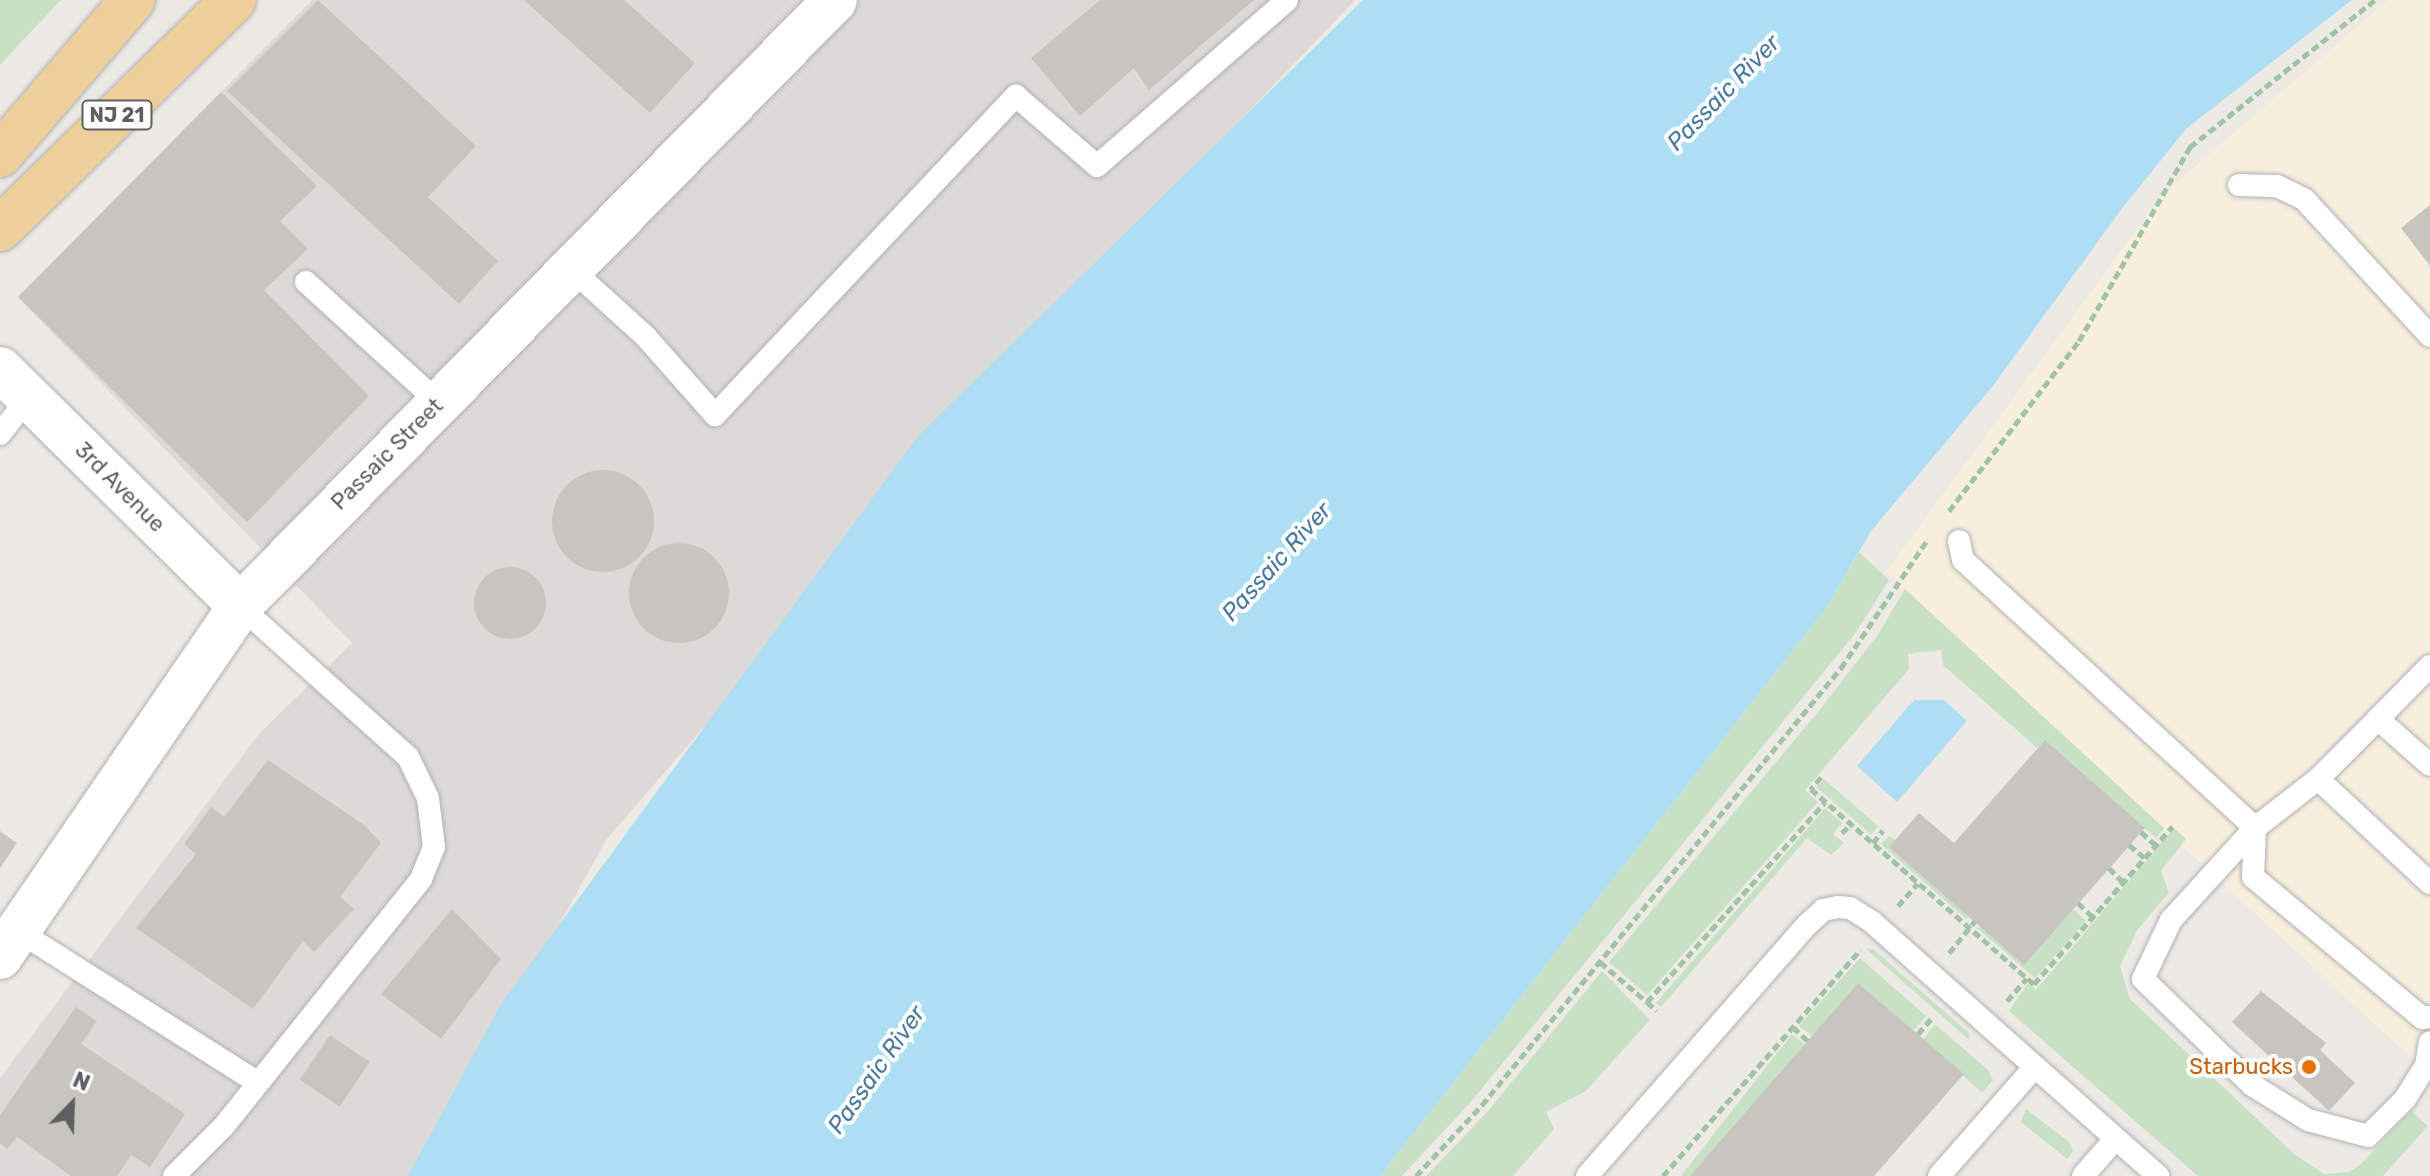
<!DOCTYPE html>
<style>
body{margin:0}
#map{position:relative;width:2430px;height:1176px;overflow:hidden;background:#edeae5;font-family:Rubik,sans-serif}
div>[style]{position:absolute}
[style*='--x']{left:calc(var(--x)*1px);top:calc(var(--y)*1px);width:calc(var(--w)*1px);rotate:calc(var(--a)*1deg)}
.commercial>*{inset:0;background:#f9efdd}
.industrial>*{inset:0;background:#dcd9d7}
.green>*{inset:0;background:#c8e1c4;transform-origin:0 0}
.water>*{inset:0;background:#aedef4}
.building>*{inset:0;background:#c8c5c1;transform-origin:0 0}
.round{border-radius:50%}
.path>*{height:5px;margin-top:-2.5px;transform-origin:0;background:repeating-linear-gradient(90deg,#a0c3a6 0 8px,transparent 0 12px)}
.roads{filter:drop-shadow(0 0 2px #b0b2b5) drop-shadow(0 0 2px #b0b2b5)}
.lane>*{height:22px;margin:-11px;padding:0 11px;transform-origin:11px;border-radius:11px;background:#fff}
.street>*{height:44px;margin:-22px;padding:0 22px;transform-origin:22px;border-radius:22px;background:#fff}
.highway>*{height:44px;margin:-22px;padding:0 22px;transform-origin:22px;border-radius:22px;background:#efcf99}
.dots>*{width:22px;height:22px;translate:-50% -50%;box-sizing:border-box;border:4px solid #fff;border-radius:50%}
span{translate:-50% -50%;white-space:nowrap;text-align:center;line-height:1.15;-webkit-text-stroke:8px #fff;paint-order:stroke}
.shield-label span{padding:2px 6px;background:#fff;border:2px solid;border-radius:6px;-webkit-text-stroke-width:0}
.shield-label{font-size:20px;color:#5c6063;font-weight:700}
.street-label{font-size:22px;color:#5c6063}
.food-label{font-size:22px;color:#c56008}
.right{translate:-100% -50%;text-align:right}
.water-label{font-size:24px;color:#4a7b9c;font-style:italic}
.north{position:absolute;left:32px;top:1064px;width:80px;height:80px;-webkit-text-stroke:6px #fff;paint-order:stroke;rotate:23deg;font-size:22px;font-weight:700;line-height:32px;text-align:center;color:#5c6063}
.north::after{content:'';display:block;margin:auto;width:28px;height:36px;background:#5c6063;clip-path:polygon(50% 0,100% 100%,50% 72%,0 100%)}
</style>
<div id="map">
<div class="commercial">
<div style="clip-path:polygon(2388px 0,2430px 0,2430px 1075px,1886px 572px,2162px 195px)"></div>
</div>
<div class="industrial">
<div style="clip-path:polygon(312px 0,1355px 0,1121px 245px,606px 840px,420px 1176px,0 1176px,0 1078px,259px 734px,352px 643px,18px 297px)"></div>
</div>
<div class="green">
<div style="clip-path:polygon(0 0,61px 0,0 65px)"></div>
<div style="clip-path:polygon(1859px 552px,1889px 580px,1854px 635px,1469px 1104px,1402px 1176px,1380px 1176px,1826px 608px)"></div>
<div style="clip-path:polygon(1905px 589px,2164px 828px,2156px 838px,2045px 741px,2037px 748px,1943px 665px,1941px 650px,1908px 654px,1909px 669px,1805px 790px,1818px 802px,1647px 995px,1609px 962px,1822px 707px,1879px 633px)"></div>
<div style="left:1824px;top:779px;width:72px;height:11px;rotate:41deg"></div>
<div style="clip-path:polygon(1825px 808px,1842px 823px,1833px 834px,1844px 843px,1831px 855px,1807px 838px,1661px 1007px,1656px 1003px)"></div>
<div style="clip-path:polygon(2174px 828px,2186px 839px,2161px 871px,2169px 893px,2138px 929px,2120px 966px,2130px 999px,2294px 1154px,2324px 1174px,2349px 1172px,2360px 1165px,2411px 1111px,2428px 1126px,2383px 1176px,2198px 1176px,2009px 1011px,2028px 983px,2036px 990px)"></div>
<div style="clip-path:polygon(1889px 836px,1895px 840px,1890px 846px,1969px 916px,1966px 919px,1881px 844px)"></div>
<div style="clip-path:polygon(2073px 909px,2086px 921px,2035px 978px,1977px 928px)"></div>
<div style="clip-path:polygon(1873px 949px,1969px 1033px,1969px 1040px,1866px 949px)"></div>
<div style="clip-path:polygon(1860px 958px,1926px 1016px,1913px 1031px,1858px 983px,1812px 1036px,1799px 1026px)"></div>
<div style="clip-path:polygon(1602px 971px,1650px 1020px,1586px 1091px,1546px 1112px,1554px 1129px,1513px 1176px,1426px 1176px,1489px 1110px)"></div>
<div style="clip-path:polygon(1935px 1024px,1988px 1070px,1993px 1080px,1982px 1093px,1923px 1039px)"></div>
<div style="left:1792px;top:1034px;width:16px;height:189px;rotate:38deg"></div>
<div style="clip-path:polygon(2026px 1109px,2069px 1142px,2073px 1151px,2067px 1159px,2021px 1122px)"></div>
</div>
<div class="water">
<div style="clip-path:polygon(1363px 0,2352px 0,2187px 128px,2123px 207px,1992px 387px,1871px 531px,1826px 608px,1380px 1176px,408px 1176px,501px 1004px,918px 436px)"></div>
<div style="clip-path:polygon(1914px 700px,1944px 700px,1967px 721px,1897px 802px,1857px 766px)"></div>
</div>
<div class="building">
<div style="clip-path:polygon(318px 0,476px 146px,428px 197px,498px 261px,459px 304px,227px 91px)"></div>
<div style="clip-path:polygon(524px 0,624px 0,695px 63px,650px 113px)"></div>
<div style="clip-path:polygon(1100px 0,1254px 0,1149px 90px,1134px 68px,1080px 116px,1031px 58px)"></div>
<div style="clip-path:polygon(221px 92px,317px 186px,280px 221px,308px 249px,264px 290px,369px 396px,247px 522px,18px 297px)"></div>
<div style="clip-path:polygon(2430px 205px,2430px 266px,2401px 228px)"></div>
<div class="round" style="left:552px;top:470px;width:102px;height:102px"></div>
<div class="round" style="left:629px;top:543px;width:100px;height:100px"></div>
<div class="round" style="left:474px;top:567px;width:72px;height:72px"></div>
<div style="clip-path:polygon(2045px 740px,2145px 828px,2024px 965px,1889px 847px,1919px 813px,1954px 843px)"></div>
<div style="clip-path:polygon(268px 760px,364px 825px,381px 843px,340px 897px,354px 909px,314px 952px,303px 941px,253px 1009px,136px 928px,196px 854px,184px 844px,211px 807px,224px 817px)"></div>
<div style="clip-path:polygon(0 831px,17px 843px,0 868px)"></div>
<div style="clip-path:polygon(452px 909px,501px 959px,441px 1039px,381px 994px)"></div>
<div style="clip-path:polygon(1858px 983px,1964px 1074px,1874px 1176px,1690px 1176px)"></div>
<div style="clip-path:polygon(2261px 991px,2326px 1043px,2320px 1050px,2355px 1083px,2329px 1111px,2232px 1022px)"></div>
<div style="clip-path:polygon(76px 1007px,97px 1021px,81px 1044px,185px 1114px,150px 1167px,131px 1155px,117px 1176px,71px 1176px,17px 1137px,7px 1149px,0 1143px,0 1115px)"></div>
<div style="left:330px;top:1035px;width:48px;height:54px;rotate:34deg"></div>
</div>
<div class="path">
<div style="--x:1949;--y:511;--w:214;--a:-52.6"></div>
<div style="--x:2079;--y:341;--w:224;--a:-60.2"></div>
<div style="--x:2190;--y:147;--w:236;--a:-38.5"></div>
<div style="--x:1821;--y:777;--w:16;--a:130"></div>
<div style="--x:1811;--y:789;--w:296;--a:41.2"></div>
<div style="--x:2034;--y:984;--w:210;--a:-48.7"></div>
<div style="--x:2141;--y:832;--w:21;--a:41"></div>
<div style="--x:1842;--y:833;--w:13;--a:-45"></div>
<div style="--x:1873;--y:843;--w:16;--a:-52"></div>
<div style="--x:2129;--y:845;--w:21;--a:39"></div>
<div style="--x:2109;--y:868;--w:20;--a:45"></div>
<div style="--x:2078;--y:903;--w:21;--a:43"></div>
<div style="--x:1898;--y:906;--w:30;--a:-49"></div>
<div style="--x:1949;--y:953;--w:41;--a:-50.9"></div>
<div style="--x:1600;--y:962;--w:62;--a:40.4"></div>
<div style="--x:1647;--y:1002;--w:268;--a:-48.3"></div>
<div style="--x:2007;--y:1001;--w:30;--a:-49"></div>
<div style="--x:1647;--y:1002;--w:13;--a:42"></div>
<div style="--x:1793;--y:1027;--w:21;--a:43"></div>
<div style="--x:1918;--y:1034;--w:23;--a:-49"></div>
<div style="--x:1416;--y:1176;--w:97;--a:-47.1"></div>
<div style="--x:1482;--y:1105;--w:566;--a:-50.6"></div>
<div style="--x:1841;--y:668;--w:156;--a:-56"></div>
<div style="--x:1663;--y:1176;--w:300;--a:-48.9"></div>
</div>
<div class="roads">
<div class="lane">
<div style="--x:2239;--y:185;--w:38;--a:2"></div>
<div style="--x:2277;--y:186;--w:30;--a:26"></div>
<div style="--x:2304;--y:199;--w:186;--a:47.4"></div>
<div style="--x:570;--y:268;--w:103;--a:42.2"></div>
<div style="--x:646;--y:337;--w:104;--a:48.5"></div>
<div style="--x:715;--y:415;--w:439;--a:-46.7"></div>
<div style="--x:1016;--y:96;--w:107;--a:40.8"></div>
<div style="--x:1097;--y:166;--w:252;--a:-41.1"></div>
<div style="--x:306;--y:282;--w:178;--a:42.3"></div>
<div style="--x:0;--y:434;--w:47;--a:-51.9"></div>
<div style="--x:1959;--y:541;--w:19;--a:78"></div>
<div style="--x:1963;--y:560;--w:396;--a:42.5"></div>
<div style="--x:2255;--y:828;--w:80;--a:-37.9"></div>
<div style="--x:2318;--y:779;--w:85;--a:-45"></div>
<div style="--x:2430;--y:666;--w:74;--a:134.5"></div>
<div style="--x:2378;--y:719;--w:69;--a:41.5"></div>
<div style="--x:2318;--y:779;--w:153;--a:42.9"></div>
<div style="--x:2255;--y:828;--w:125;--a:132.4"></div>
<div style="--x:2171;--y:920;--w:65;--a:115.4"></div>
<div style="--x:2143;--y:979;--w:152;--a:44.2"></div>
<div style="--x:2252;--y:1085;--w:66;--a:32"></div>
<div style="--x:2308;--y:1120;--w:62;--a:14.9"></div>
<div style="--x:2368;--y:1136;--w:52;--a:-45"></div>
<div style="--x:2405;--y:1099;--w:39;--a:-58"></div>
<div style="--x:2426;--y:1066;--w:24;--a:-81"></div>
<div style="--x:2255;--y:828;--w:49;--a:92.3"></div>
<div style="--x:2253;--y:877;--w:220;--a:39.8"></div>
<div style="--x:2422;--y:1018;--w:8;--a:-7"></div>
<div style="--x:18;--y:931;--w:284;--a:32.3"></div>
<div style="--x:174;--y:1176;--w:71;--a:-45"></div>
<div style="--x:224;--y:1126;--w:316;--a:-51.4"></div>
<div style="--x:421;--y:879;--w:35;--a:-68"></div>
<div style="--x:434;--y:847;--w:49;--a:-97"></div>
<div style="--x:428;--y:798;--w:46;--a:-116"></div>
<div style="--x:408;--y:757;--w:226;--a:-138.1"></div>
<div style="--x:1587;--y:1176;--w:334;--a:-48.8"></div>
<div style="--x:1807;--y:925;--w:22;--a:-43"></div>
<div style="--x:1823;--y:910;--w:15;--a:-11"></div>
<div style="--x:1838;--y:907;--w:12;--a:5"></div>
<div style="--x:1850;--y:908;--w:26;--a:32"></div>
<div style="--x:1872;--y:922;--w:383;--a:41.6"></div>
<div style="--x:1939;--y:1176;--w:144;--a:-48.7"></div>
<div style="--x:2083;--y:1176;--w:49;--a:-49.1"></div>
</div>
<div class="street">
<div style="--x:0;--y:369;--w:337;--a:44.6"></div>
<div style="--x:0;--y:957;--w:425;--a:-55.6"></div>
<div style="--x:240;--y:606;--w:849;--a:-45.52"></div>
</div>
<div class="highway">
<div style="--x:0;--y:155;--w:204;--a:-49.4"></div>
<div style="--x:0;--y:229;--w:327;--a:-44.4"></div>
</div>
</div>
<div class="dots">
<div style="left:2309px;top:1067px;background:#e8710a"></div>
</div>
<div class="shield-label">
<span style="left:117px;top:115px">NJ 21</span>
</div>
<div class="street-label">
<span style="left:387px;top:454px;rotate:-45deg">Passaic Street</span>
<span style="left:120px;top:487px;rotate:45deg">3rd Avenue</span>
</div>
<div class="food-label">
<span class="right" style="left:2293px;top:1067px">Starbucks</span>
</div>
<div class="water-label">
<span style="left:1724px;top:93px;rotate:-46deg">Passaic River</span>
<span style="left:1277px;top:562px;rotate:-48deg">Passaic River</span>
<span style="left:877px;top:1070px;rotate:-55deg">Passaic River</span>
</div>
<div class="north">N</div>
</div>
